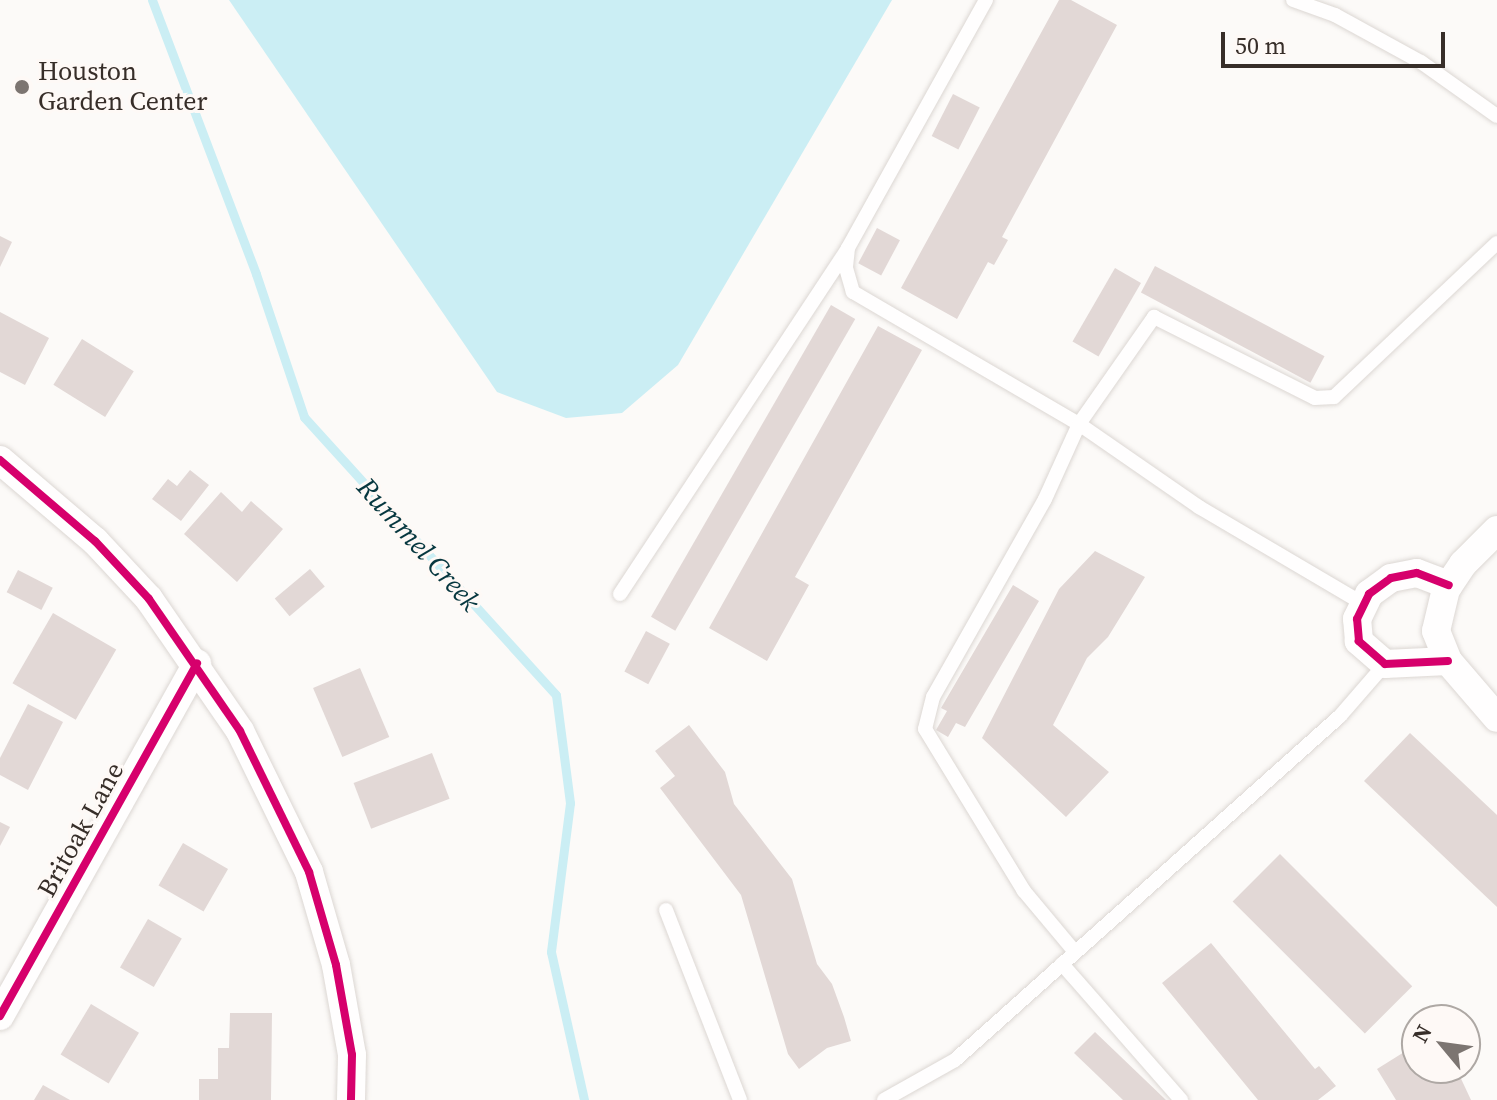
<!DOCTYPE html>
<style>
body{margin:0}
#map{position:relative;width:1497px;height:1100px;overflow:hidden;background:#fcfaf8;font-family:"Source Serif 4",serif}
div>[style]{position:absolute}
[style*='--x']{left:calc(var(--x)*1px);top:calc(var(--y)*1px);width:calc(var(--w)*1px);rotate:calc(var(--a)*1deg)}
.water>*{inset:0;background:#cbeef4}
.stream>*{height:9px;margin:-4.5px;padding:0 4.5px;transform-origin:4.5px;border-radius:4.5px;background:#cbeef4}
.building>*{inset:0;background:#e2d8d6;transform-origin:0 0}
.roads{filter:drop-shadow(0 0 2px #dcd7d3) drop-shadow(0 0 2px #dcd7d3)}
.lane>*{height:14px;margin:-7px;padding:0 7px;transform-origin:7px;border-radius:7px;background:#fffefe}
.street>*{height:28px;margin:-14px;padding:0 14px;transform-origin:14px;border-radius:14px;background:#fffefe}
.cycleway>*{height:8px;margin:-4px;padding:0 4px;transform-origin:4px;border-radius:4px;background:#d6006c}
.dots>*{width:22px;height:22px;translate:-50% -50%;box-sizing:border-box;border:4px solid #fef9f6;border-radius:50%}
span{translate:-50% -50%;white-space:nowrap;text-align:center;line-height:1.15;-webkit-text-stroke:6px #fef9f6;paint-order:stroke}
.poi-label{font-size:26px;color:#372e29}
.left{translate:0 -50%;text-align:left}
.street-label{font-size:26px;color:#372e29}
.water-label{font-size:28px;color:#06373f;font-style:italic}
.north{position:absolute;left:1401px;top:1004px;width:80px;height:80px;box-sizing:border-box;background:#fef9f6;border:2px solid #aea8a4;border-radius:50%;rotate:299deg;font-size:22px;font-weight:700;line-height:32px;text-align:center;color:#372e29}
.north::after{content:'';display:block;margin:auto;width:28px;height:36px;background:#7c7571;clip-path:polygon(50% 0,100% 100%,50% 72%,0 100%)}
.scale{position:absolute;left:1221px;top:32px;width:224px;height:36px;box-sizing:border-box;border:4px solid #372e29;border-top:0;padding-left:10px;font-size:24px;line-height:28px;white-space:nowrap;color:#372e29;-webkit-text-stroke:6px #fef9f6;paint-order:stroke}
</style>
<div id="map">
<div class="water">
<div style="clip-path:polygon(229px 0,892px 0,678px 365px,622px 413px,566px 418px,497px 392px)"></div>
</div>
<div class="stream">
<div style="--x:152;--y:0;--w:293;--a:69.2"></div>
<div style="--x:256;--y:274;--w:151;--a:71.4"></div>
<div style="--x:304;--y:417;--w:375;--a:47.8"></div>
<div style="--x:556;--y:695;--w:109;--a:82.6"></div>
<div style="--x:570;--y:803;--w:150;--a:97.3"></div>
<div style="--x:551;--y:952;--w:152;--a:77.4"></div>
</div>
<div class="building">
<div style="clip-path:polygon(1059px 0,1071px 0,1117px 25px,1002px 237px,1008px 240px,994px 265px,988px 262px,957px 319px,901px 288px)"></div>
<div style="left:953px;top:94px;width:30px;height:47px;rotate:27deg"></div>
<div style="left:877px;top:228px;width:26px;height:40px;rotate:28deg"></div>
<div style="clip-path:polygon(0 236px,12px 242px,0 267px)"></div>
<div style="left:1155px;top:266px;width:192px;height:30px;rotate:28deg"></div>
<div style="left:1115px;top:268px;width:30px;height:85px;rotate:30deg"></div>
<div style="left:831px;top:305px;width:28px;height:360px;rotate:30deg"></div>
<div style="clip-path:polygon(0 312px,49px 338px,25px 385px,0 372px)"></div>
<div style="clip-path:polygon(878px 326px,922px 350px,795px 577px,809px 585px,767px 661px,709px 628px)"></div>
<div style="left:82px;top:339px;width:61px;height:54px;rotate:32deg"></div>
<div style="clip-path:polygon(190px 470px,209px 485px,181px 521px,152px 499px,168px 479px,177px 486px)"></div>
<div style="clip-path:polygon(221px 492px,242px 512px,251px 501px,283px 529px,237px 582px,184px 534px)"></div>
<div style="clip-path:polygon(1095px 551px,1145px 577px,1108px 637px,1087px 658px,1053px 725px,1109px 772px,1066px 817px,982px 738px,1059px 589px)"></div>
<div style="left:310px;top:569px;width:23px;height:46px;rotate:50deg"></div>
<div style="left:18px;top:570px;width:39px;height:25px;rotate:27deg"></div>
<div style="clip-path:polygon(1013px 585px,1039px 601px,965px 727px,956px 723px,948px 737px,936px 730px,947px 711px,941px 708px)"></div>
<div style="left:53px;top:613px;width:73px;height:81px;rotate:30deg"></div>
<div style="left:646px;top:631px;width:27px;height:46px;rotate:28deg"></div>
<div style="left:360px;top:668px;width:75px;height:51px;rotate:67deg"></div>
<div style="clip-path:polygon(28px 704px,63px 722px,28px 790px,0 775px,0 758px)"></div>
<div style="clip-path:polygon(689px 725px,725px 772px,734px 804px,792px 879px,817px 964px,832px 984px,844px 1017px,851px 1041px,827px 1048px,799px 1069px,788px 1054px,741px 895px,660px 788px,675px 776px,655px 751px)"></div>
<div style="clip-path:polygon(1410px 733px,1497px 815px,1497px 907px,1364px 781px)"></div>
<div style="left:432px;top:753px;width:49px;height:84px;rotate:69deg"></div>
<div style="clip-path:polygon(0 822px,10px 827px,0 846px)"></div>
<div style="left:183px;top:843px;width:52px;height:49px;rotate:30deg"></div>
<div style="left:1280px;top:854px;width:187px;height:67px;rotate:45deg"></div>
<div style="left:148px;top:919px;width:39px;height:56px;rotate:30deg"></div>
<div style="clip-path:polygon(1211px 943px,1315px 1069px,1319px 1066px,1336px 1086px,1318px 1100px,1258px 1100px,1162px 983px)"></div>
<div style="left:91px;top:1004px;width:56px;height:59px;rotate:31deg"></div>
<div style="clip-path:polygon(230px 1013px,272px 1013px,271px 1100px,199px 1100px,199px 1079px,218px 1079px,218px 1048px,229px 1048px)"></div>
<div style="clip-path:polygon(1095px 1032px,1166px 1100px,1123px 1100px,1074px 1053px)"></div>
<div style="clip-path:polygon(1417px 1044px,1417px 1068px,1456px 1068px,1471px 1100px,1396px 1100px,1377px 1069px)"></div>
<div style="clip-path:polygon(43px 1085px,70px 1100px,34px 1100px)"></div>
</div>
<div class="roads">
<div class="lane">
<div style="--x:986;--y:0;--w:284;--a:119.1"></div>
<div style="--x:848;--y:248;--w:20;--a:96"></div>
<div style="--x:846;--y:268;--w:25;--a:74"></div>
<div style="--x:853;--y:292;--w:262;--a:30.3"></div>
<div style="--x:1079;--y:424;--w:146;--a:34.7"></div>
<div style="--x:1199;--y:507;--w:189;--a:30.5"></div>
<div style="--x:1293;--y:0;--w:45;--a:19.7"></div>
<div style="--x:1335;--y:15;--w:98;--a:28.7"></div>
<div style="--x:1421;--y:62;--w:93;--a:35.4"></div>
<div style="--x:620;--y:594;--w:411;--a:-56.6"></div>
<div style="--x:666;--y:910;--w:204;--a:68.7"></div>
<div style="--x:1075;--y:952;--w:80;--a:-129.9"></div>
<div style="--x:1024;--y:891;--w:190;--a:-121.4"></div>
<div style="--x:925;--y:729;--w:33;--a:-76"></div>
<div style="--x:933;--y:697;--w:227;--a:-60.5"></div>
<div style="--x:1045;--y:499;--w:82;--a:-65.6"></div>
<div style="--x:1079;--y:424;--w:131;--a:-55"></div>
<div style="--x:1154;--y:317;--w:180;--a:26.7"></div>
<div style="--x:1315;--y:398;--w:19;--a:-3"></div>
<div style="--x:1334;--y:397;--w:224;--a:-43.4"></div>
<div style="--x:1062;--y:964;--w:181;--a:48.8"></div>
<div style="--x:884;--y:1100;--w:81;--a:-29.4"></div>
<div style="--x:955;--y:1060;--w:516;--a:-41.78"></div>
<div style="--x:1340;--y:716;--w:69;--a:-49.1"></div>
</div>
<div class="street">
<div style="--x:0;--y:460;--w:125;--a:40.5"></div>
<div style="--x:95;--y:541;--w:79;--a:47"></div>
<div style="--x:149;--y:599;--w:160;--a:55.4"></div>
<div style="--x:240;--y:731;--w:157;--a:63.9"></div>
<div style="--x:309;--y:872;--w:97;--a:73.8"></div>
<div style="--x:336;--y:965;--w:91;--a:79.9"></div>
<div style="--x:352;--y:1055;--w:45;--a:91.3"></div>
<div style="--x:1497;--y:530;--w:48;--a:135"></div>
<div style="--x:1463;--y:564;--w:30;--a:124"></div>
<div style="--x:1446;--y:589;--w:43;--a:103.4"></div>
<div style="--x:1436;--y:631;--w:32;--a:68"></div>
<div style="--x:1448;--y:661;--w:75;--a:49.3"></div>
<div style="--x:1448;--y:661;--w:63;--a:177.3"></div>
<div style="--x:1385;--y:664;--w:35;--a:-139"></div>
<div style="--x:1359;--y:641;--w:22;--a:-95"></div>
<div style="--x:1357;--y:619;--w:28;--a:-64"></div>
<div style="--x:1369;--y:594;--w:27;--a:-36"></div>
<div style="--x:1391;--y:578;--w:26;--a:-11"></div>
<div style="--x:1417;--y:573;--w:34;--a:21"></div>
<div style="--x:0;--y:1016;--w:404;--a:-60.8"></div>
</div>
</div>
<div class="cycleway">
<div style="--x:0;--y:460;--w:125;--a:40.5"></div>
<div style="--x:95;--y:541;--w:79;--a:47"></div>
<div style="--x:149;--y:599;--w:160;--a:55.4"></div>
<div style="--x:240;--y:731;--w:157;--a:63.9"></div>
<div style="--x:309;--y:872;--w:97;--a:73.8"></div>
<div style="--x:336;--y:965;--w:91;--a:79.9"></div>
<div style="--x:352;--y:1055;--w:45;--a:91.3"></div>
<div style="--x:1448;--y:661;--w:63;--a:177.3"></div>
<div style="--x:1385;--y:664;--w:35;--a:-139"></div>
<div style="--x:1359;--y:641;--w:22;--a:-95"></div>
<div style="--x:1357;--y:619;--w:28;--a:-64"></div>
<div style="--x:1369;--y:594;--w:27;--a:-36"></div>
<div style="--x:1391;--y:578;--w:26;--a:-11"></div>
<div style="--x:1417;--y:573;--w:34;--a:21"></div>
<div style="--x:0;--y:1016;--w:404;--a:-60.8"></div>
</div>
<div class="dots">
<div style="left:22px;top:87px;background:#7c7571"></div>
</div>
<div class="poi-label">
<span class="left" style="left:38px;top:87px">Houston<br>Garden Center</span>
</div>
<div class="street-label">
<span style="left:81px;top:830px;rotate:-61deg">Britoak Lane</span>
</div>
<div class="water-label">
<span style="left:419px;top:544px;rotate:48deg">Rummel Creek</span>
</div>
<div class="north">N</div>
<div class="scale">50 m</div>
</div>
